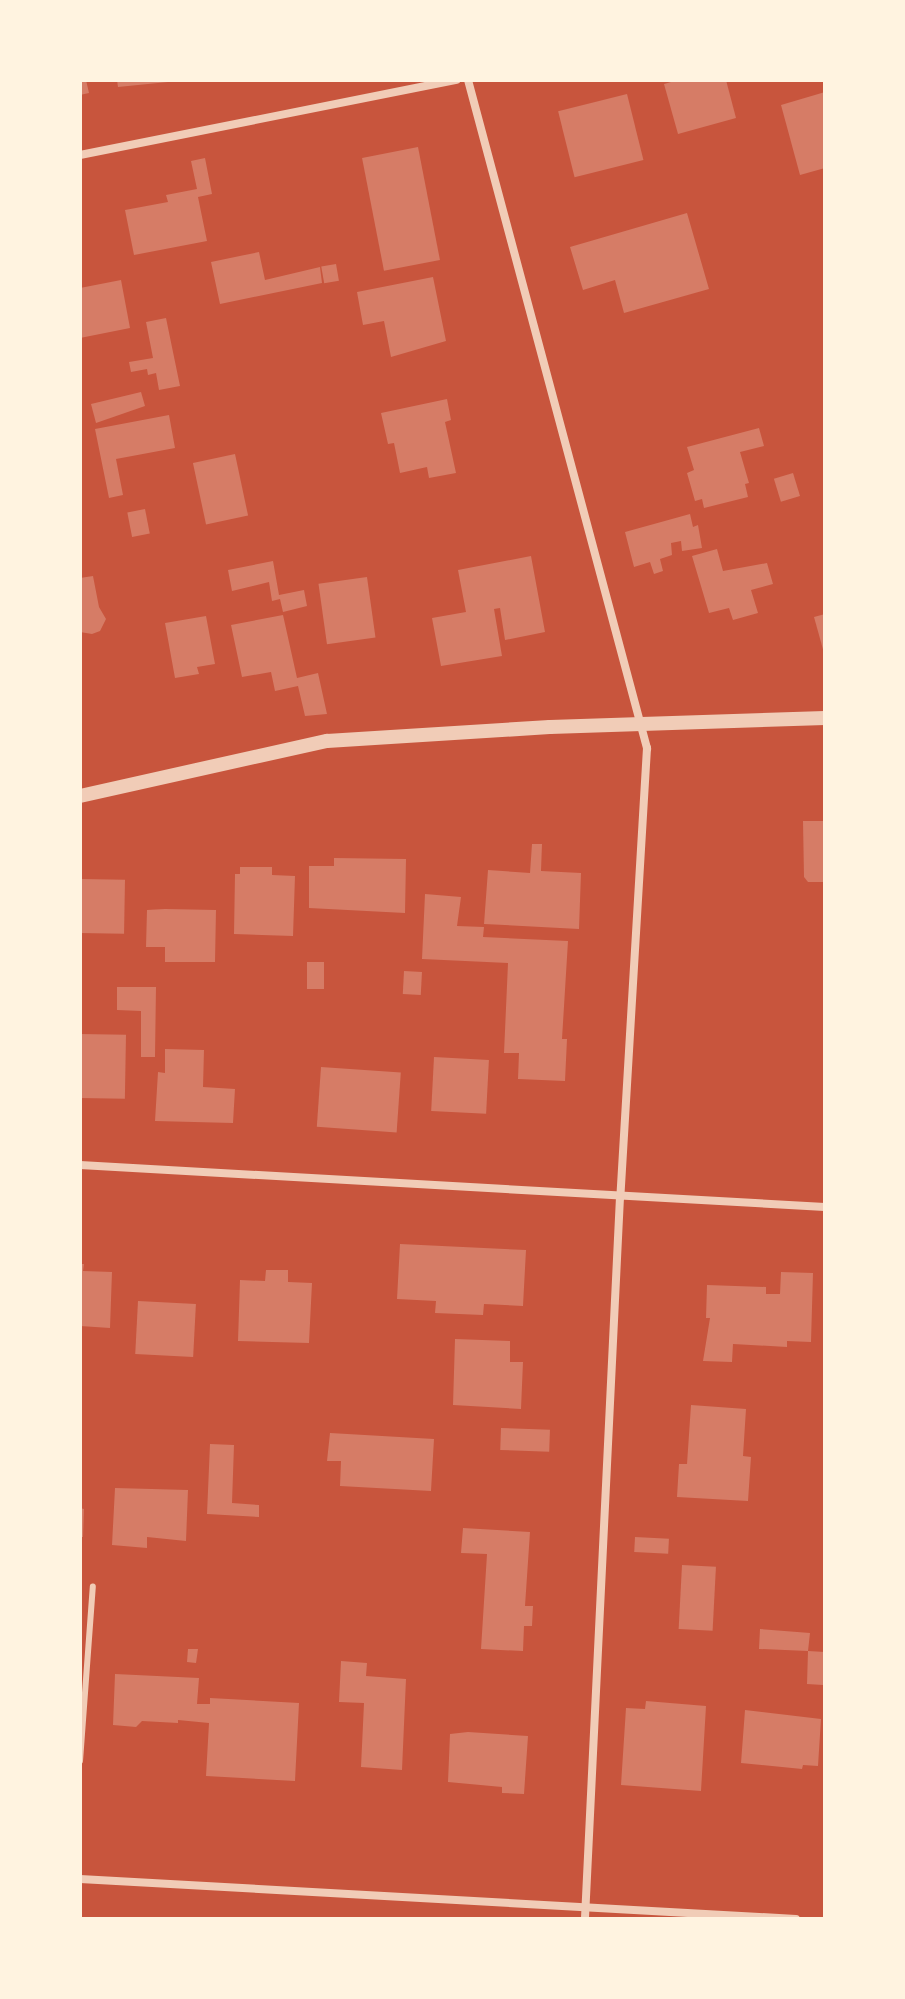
<!DOCTYPE html>
<style>
body{margin:0}
#map{position:relative;width:905px;height:1999px;overflow:hidden;background:#c8553d;font-family:Roboto,sans-serif}
div>[style]{position:absolute}
[style*='--x']{left:calc(var(--x)*1px);top:calc(var(--y)*1px);width:calc(var(--w)*1px);rotate:calc(var(--a)*1deg)}
.building>*{inset:0;background:#d67c66;transform-origin:0 0}
.service>*{height:6px;margin:-3px;padding:0 3px;transform-origin:3px;border-radius:3px;background:#f1ccb7}
.minor>*{height:8px;margin:-4px;padding:0 4px;transform-origin:4px;border-radius:4px;background:#f1ccb7}
.tertiary>*{height:14px;margin:-7px;padding:0 7px;transform-origin:7px;border-radius:7px;background:#f1ccb7}
span{translate:-50% -50%;white-space:nowrap;text-align:center;line-height:1.15;-webkit-text-stroke:8px #fff3e0;paint-order:stroke}
.frame{position:absolute;inset:0;border:82px solid #fff3e0;pointer-events:none}
</style>
<div id="map">
<div class="building">
<div style="clip-path:polygon(80px 80px,86px 80px,89px 93px,80px 95px)"></div>
<div style="clip-path:polygon(117px 80px,178px 80px,178px 81px,118px 87px)"></div>
<div style="clip-path:polygon(678px 80px,726px 80px,736px 118px,678px 134px,664px 84px)"></div>
<div style="clip-path:polygon(825px 92px,825px 168px,800px 175px,781px 105px)"></div>
<div style="left:627px;top:94px;width:68px;height:71px;rotate:76deg"></div>
<div style="left:418px;top:147px;width:115px;height:57px;rotate:79deg"></div>
<div style="clip-path:polygon(205px 158px,212px 194px,198px 197px,207px 241px,134px 255px,125px 210px,168px 202px,166px 195px,197px 189px,191px 161px)"></div>
<div style="clip-path:polygon(687px 213px,709px 289px,624px 313px,615px 280px,583px 290px,570px 247px)"></div>
<div style="clip-path:polygon(259px 252px,265px 280px,320px 267px,322px 283px,220px 304px,211px 262px)"></div>
<div style="left:336px;top:264px;width:17px;height:15px;rotate:80deg"></div>
<div style="clip-path:polygon(433px 277px,446px 341px,391px 357px,384px 321px,363px 325px,357px 292px)"></div>
<div style="clip-path:polygon(121px 280px,130px 328px,80px 338px,80px 288px)"></div>
<div style="clip-path:polygon(166px 318px,180px 386px,159px 390px,156px 373px,148px 375px,147px 369px,131px 372px,129px 362px,153px 358px,146px 322px)"></div>
<div style="clip-path:polygon(141px 392px,145px 406px,96px 423px,91px 404px)"></div>
<div style="clip-path:polygon(447px 399px,451px 420px,445px 422px,456px 473px,429px 478px,427px 467px,400px 473px,394px 443px,388px 444px,381px 413px)"></div>
<div style="clip-path:polygon(169px 415px,175px 448px,116px 459px,123px 495px,109px 498px,95px 429px)"></div>
<div style="clip-path:polygon(759px 428px,764px 446px,740px 452px,749px 483px,745px 484px,748px 497px,704px 508px,702px 499px,695px 501px,687px 473px,694px 470px,687px 447px)"></div>
<div style="left:235px;top:454px;width:63px;height:43px;rotate:78deg"></div>
<div style="left:793px;top:473px;width:24px;height:20px;rotate:73deg"></div>
<div style="left:145px;top:509px;width:25px;height:18px;rotate:79deg"></div>
<div style="clip-path:polygon(690px 514px,693px 527px,698px 525px,702px 548px,682px 551px,681px 541px,671px 543px,672px 555px,660px 559px,663px 571px,654px 574px,650px 562px,634px 567px,625px 532px)"></div>
<div style="clip-path:polygon(717px 549px,723px 571px,767px 563px,773px 584px,751px 590px,758px 613px,733px 620px,729px 608px,709px 613px,692px 556px)"></div>
<div style="clip-path:polygon(531px 556px,545px 632px,505px 640px,500px 608px,494px 609px,502px 656px,441px 666px,432px 618px,466px 612px,458px 570px)"></div>
<div style="clip-path:polygon(273px 561px,279px 595px,304px 590px,307px 606px,283px 612px,280px 599px,272px 601px,269px 582px,232px 591px,228px 570px)"></div>
<div style="clip-path:polygon(93px 576px,99px 607px,106px 619px,100px 631px,92px 634px,80px 632px,80px 578px)"></div>
<div style="left:367px;top:577px;width:61px;height:49px;rotate:82deg"></div>
<div style="clip-path:polygon(825px 614px,825px 653px,824px 653px,814px 617px)"></div>
<div style="clip-path:polygon(283px 615px,297px 678px,318px 673px,327px 714px,305px 716px,298px 686px,275px 691px,271px 672px,242px 677px,231px 625px)"></div>
<div style="clip-path:polygon(206px 616px,215px 664px,197px 667px,199px 674px,175px 678px,165px 623px)"></div>
<div style="clip-path:polygon(803px 821px,825px 821px,825px 882px,808px 882px,804px 877px)"></div>
<div style="clip-path:polygon(532px 844px,542px 844px,541px 871px,581px 873px,579px 929px,484px 924px,488px 870px,530px 873px)"></div>
<div style="clip-path:polygon(334px 858px,406px 859px,405px 913px,309px 908px,309px 866px,334px 866px)"></div>
<div style="clip-path:polygon(240px 867px,272px 867px,272px 875px,295px 876px,293px 936px,234px 934px,235px 874px,240px 874px)"></div>
<div style="left:80px;top:879px;width:45px;height:54px;rotate:1deg"></div>
<div style="clip-path:polygon(425px 894px,461px 897px,457px 926px,484px 927px,483px 937px,568px 941px,562px 1039px,567px 1039px,565px 1081px,518px 1079px,519px 1053px,504px 1053px,508px 963px,422px 959px)"></div>
<div style="clip-path:polygon(165px 909px,216px 910px,215px 962px,165px 962px,165px 947px,146px 947px,147px 910px)"></div>
<div style="left:307px;top:962px;width:17px;height:27px"></div>
<div style="left:404px;top:971px;width:18px;height:23px;rotate:3deg"></div>
<div style="clip-path:polygon(117px 987px,156px 987px,155px 1057px,141px 1057px,141px 1011px,117px 1010px)"></div>
<div style="left:80px;top:1034px;width:46px;height:64px;rotate:1deg"></div>
<div style="clip-path:polygon(165px 1049px,204px 1050px,203px 1087px,235px 1089px,233px 1123px,155px 1121px,158px 1072px,165px 1073px)"></div>
<div style="left:434px;top:1057px;width:55px;height:54px;rotate:3deg"></div>
<div style="left:321px;top:1067px;width:80px;height:60px;rotate:4deg"></div>
<div style="clip-path:polygon(400px 1244px,526px 1250px,523px 1306px,484px 1304px,483px 1315px,435px 1313px,436px 1301px,397px 1299px)"></div>
<div style="clip-path:polygon(80px 1264px,84px 1264px,83px 1271px,112px 1272px,110px 1328px,80px 1326px)"></div>
<div style="clip-path:polygon(266px 1270px,288px 1270px,288px 1282px,312px 1283px,309px 1343px,238px 1341px,240px 1280px,265px 1281px)"></div>
<div style="clip-path:polygon(781px 1272px,813px 1273px,811px 1342px,787px 1341px,787px 1347px,733px 1344px,732px 1362px,703px 1361px,710px 1318px,706px 1318px,707px 1285px,766px 1287px,766px 1294px,780px 1294px)"></div>
<div style="left:138px;top:1301px;width:58px;height:53px;rotate:3deg"></div>
<div style="clip-path:polygon(455px 1339px,510px 1341px,510px 1362px,523px 1362px,521px 1409px,453px 1405px)"></div>
<div style="clip-path:polygon(691px 1405px,746px 1409px,743px 1456px,751px 1457px,748px 1501px,677px 1497px,679px 1464px,687px 1464px)"></div>
<div style="left:501px;top:1428px;width:49px;height:22px;rotate:2deg"></div>
<div style="clip-path:polygon(330px 1433px,434px 1439px,431px 1491px,340px 1486px,341px 1461px,327px 1461px)"></div>
<div style="clip-path:polygon(210px 1444px,234px 1445px,232px 1503px,259px 1505px,259px 1517px,207px 1514px)"></div>
<div style="clip-path:polygon(115px 1488px,188px 1490px,186px 1541px,147px 1537px,147px 1548px,112px 1545px)"></div>
<div style="clip-path:polygon(80px 1508px,84px 1509px,83px 1537px,80px 1537px)"></div>
<div style="clip-path:polygon(463px 1528px,530px 1532px,525px 1606px,533px 1606px,532px 1626px,524px 1626px,523px 1651px,481px 1649px,487px 1554px,461px 1553px)"></div>
<div style="left:635px;top:1537px;width:34px;height:15px;rotate:3deg"></div>
<div style="left:682px;top:1565px;width:34px;height:64px;rotate:3deg"></div>
<div style="clip-path:polygon(760px 1629px,810px 1633px,808px 1651px,825px 1652px,823px 1685px,807px 1684px,808px 1651px,759px 1649px)"></div>
<div style="clip-path:polygon(188px 1649px,198px 1649px,196px 1663px,187px 1662px)"></div>
<div style="clip-path:polygon(341px 1661px,367px 1663px,366px 1676px,406px 1679px,402px 1770px,361px 1767px,364px 1703px,339px 1702px)"></div>
<div style="clip-path:polygon(115px 1674px,199px 1678px,197px 1704px,210px 1704px,210px 1698px,299px 1703px,295px 1781px,206px 1776px,209px 1723px,178px 1720px,178px 1723px,142px 1721px,136px 1727px,113px 1725px)"></div>
<div style="clip-path:polygon(646px 1701px,706px 1706px,701px 1791px,621px 1785px,626px 1708px,645px 1709px)"></div>
<div style="clip-path:polygon(745px 1710px,821px 1719px,818px 1766px,803px 1765px,802px 1769px,741px 1763px)"></div>
<div style="clip-path:polygon(468px 1732px,528px 1736px,524px 1794px,502px 1793px,502px 1787px,448px 1782px,450px 1734px)"></div>
</div>
<div class="service">
<div style="--x:80;--y:1761;--w:175;--a:-85.8"></div>
</div>
<div class="minor">
<div style="--x:468;--y:80;--w:692;--a:75"></div>
<div style="--x:647;--y:748;--w:450;--a:93.4"></div>
<div style="--x:620;--y:1197;--w:723;--a:92.78"></div>
<div style="--x:80;--y:155;--w:384;--a:-11.3"></div>
<div style="--x:80;--y:1165;--w:746;--a:3.23"></div>
<div style="--x:80;--y:1879;--w:717;--a:3.2"></div>
</div>
<div class="tertiary">
<div style="--x:80;--y:796;--w:253;--a:-12.6"></div>
<div style="--x:327;--y:741;--w:223;--a:-3.6"></div>
<div style="--x:550;--y:727;--w:275;--a:-1.9"></div>
</div>
<div class="frame"></div>
</div>
